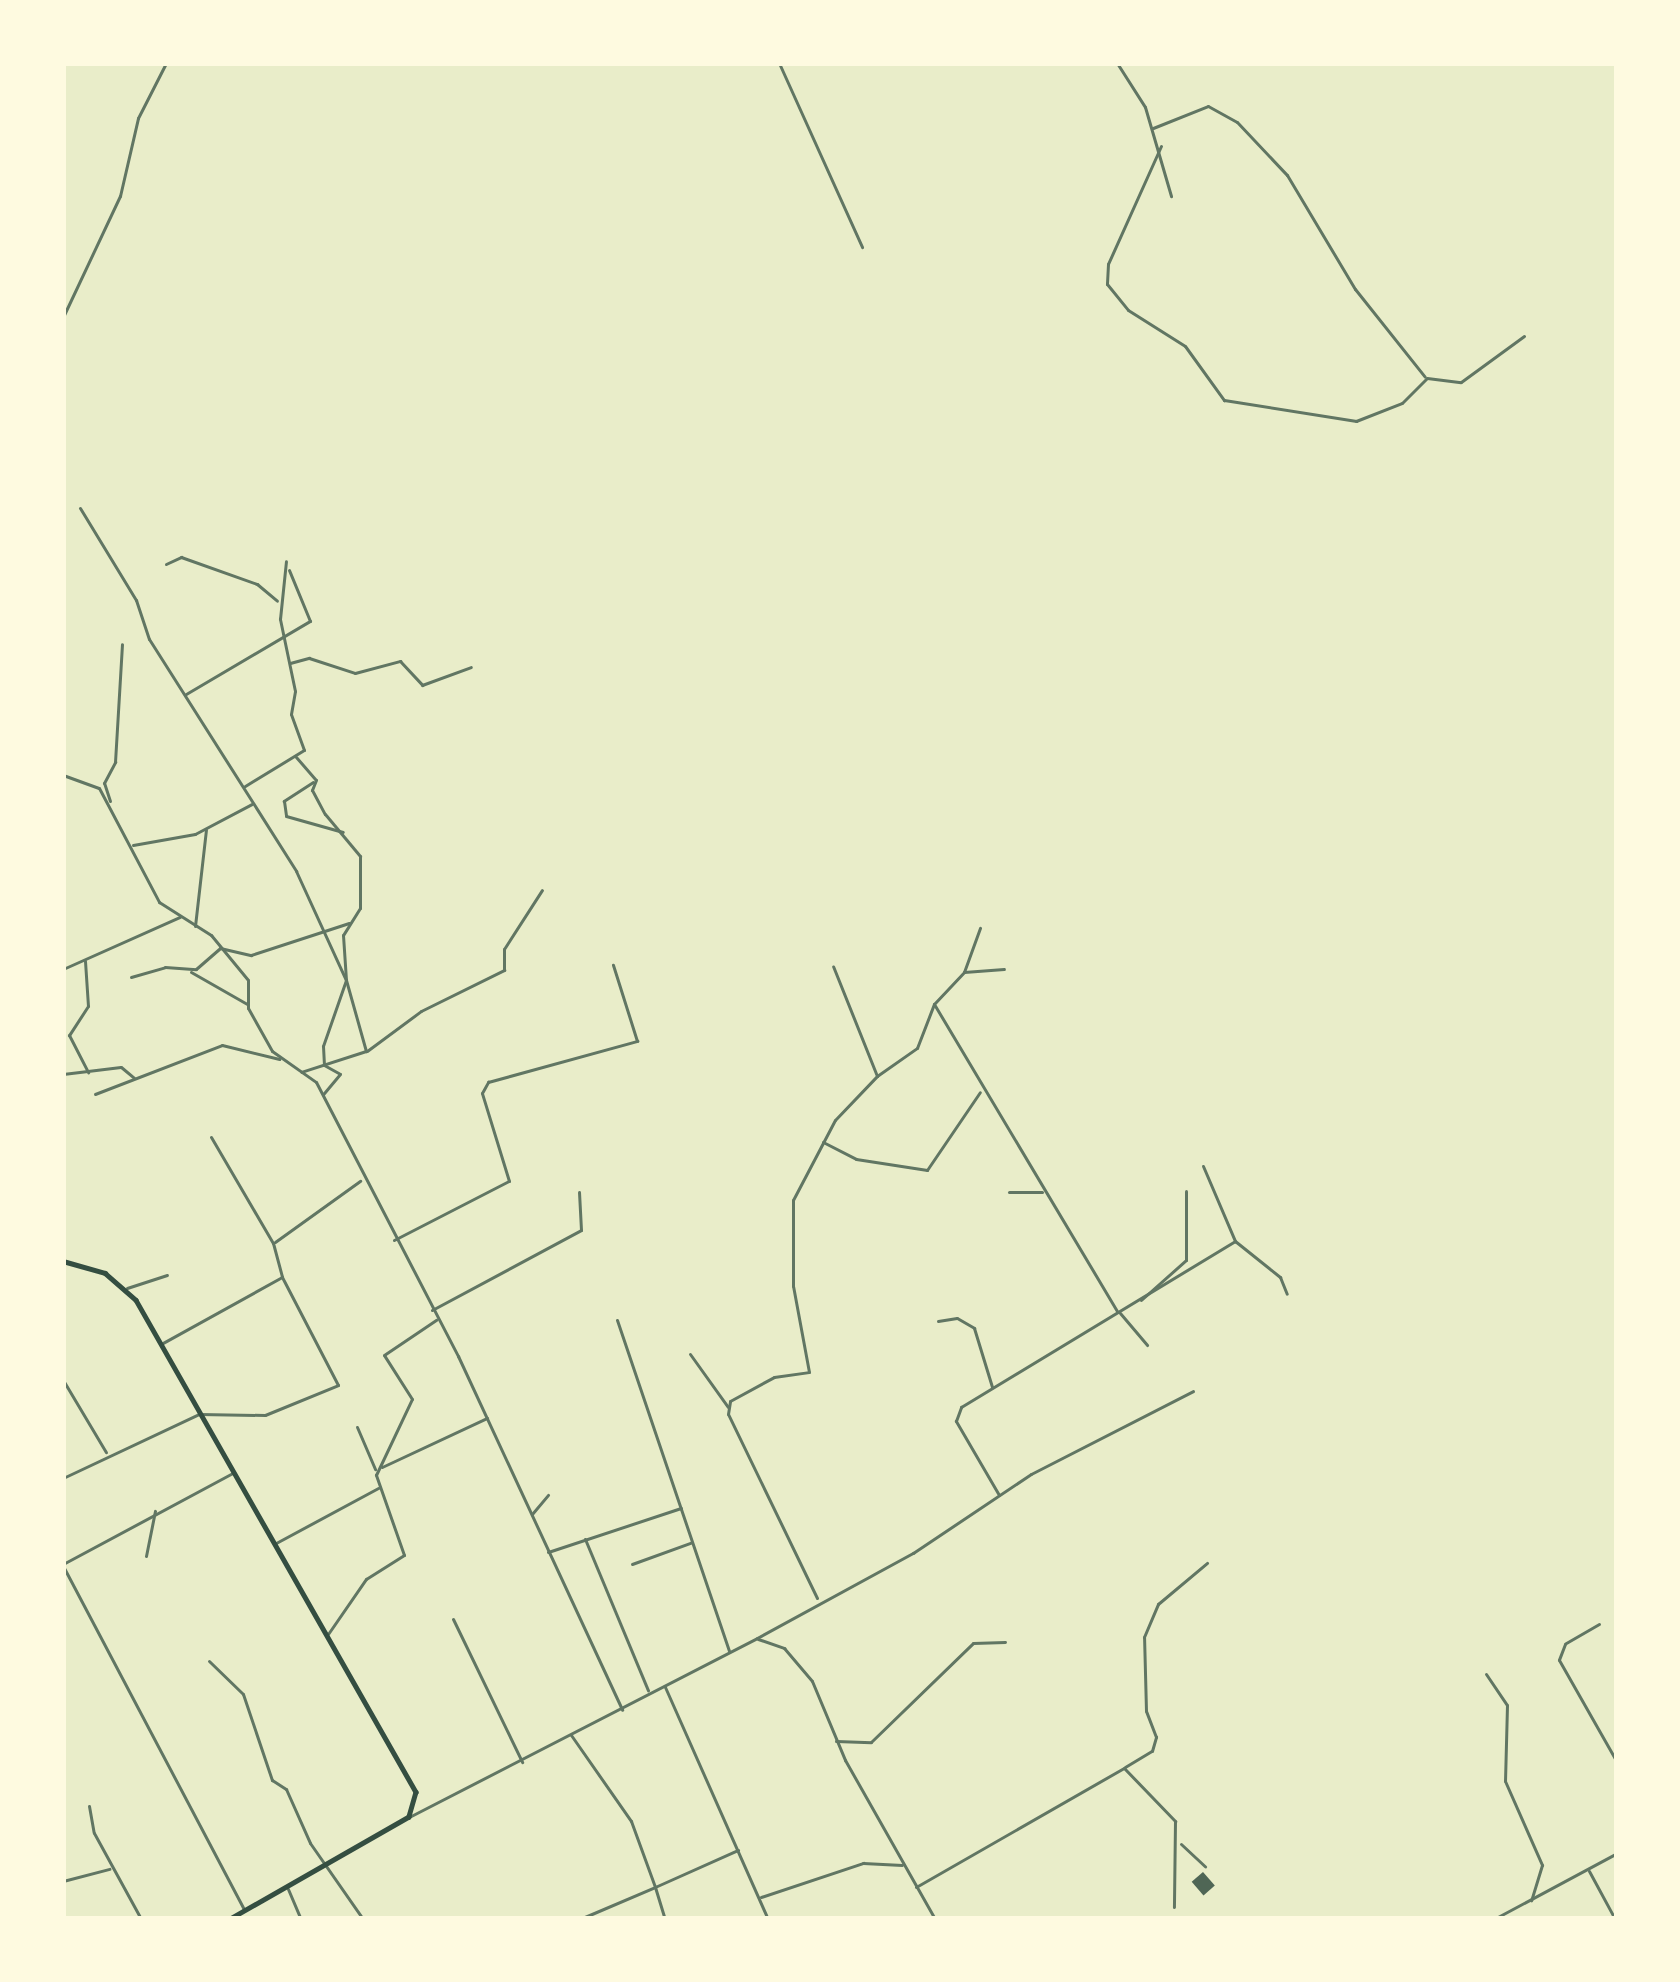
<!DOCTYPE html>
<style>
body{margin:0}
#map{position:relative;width:1680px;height:1982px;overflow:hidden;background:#e9edc9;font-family:"Fira Sans",sans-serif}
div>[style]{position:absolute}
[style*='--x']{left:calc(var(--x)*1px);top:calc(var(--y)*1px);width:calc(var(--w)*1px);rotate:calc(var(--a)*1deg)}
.building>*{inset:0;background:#4f6655;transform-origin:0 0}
.minor>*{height:3px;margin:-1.5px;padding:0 1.5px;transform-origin:1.5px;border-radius:1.5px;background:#617663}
.secondary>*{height:4.5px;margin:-2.25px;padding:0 2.25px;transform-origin:2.25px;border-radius:2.25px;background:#344e41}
span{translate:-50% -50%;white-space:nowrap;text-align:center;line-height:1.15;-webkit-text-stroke:12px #fefae0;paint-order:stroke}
.frame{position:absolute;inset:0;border:66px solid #fefae0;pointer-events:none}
</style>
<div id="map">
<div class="building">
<div style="left:1203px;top:1872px;width:18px;height:15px;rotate:49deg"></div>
</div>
<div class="minor">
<div style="--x:779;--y:63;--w:202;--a:65.7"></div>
<div style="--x:1117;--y:63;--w:52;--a:57.5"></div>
<div style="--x:1145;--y:107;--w:93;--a:73.7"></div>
<div style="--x:1153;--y:128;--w:59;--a:-21.8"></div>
<div style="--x:1208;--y:106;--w:33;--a:29"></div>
<div style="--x:1237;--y:122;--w:73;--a:46.7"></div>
<div style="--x:1287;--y:175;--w:133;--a:59.2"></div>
<div style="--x:1355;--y:289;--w:112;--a:51.5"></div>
<div style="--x:1161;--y:146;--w:129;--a:114.2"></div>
<div style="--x:1108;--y:264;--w:20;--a:93"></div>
<div style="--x:1107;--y:284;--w:33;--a:51"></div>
<div style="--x:1128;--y:310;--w:67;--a:32.3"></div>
<div style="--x:1185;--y:346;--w:67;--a:54.2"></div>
<div style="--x:1224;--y:400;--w:134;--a:9"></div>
<div style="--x:1356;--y:421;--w:49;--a:-21.4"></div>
<div style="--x:1402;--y:403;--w:35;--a:-45"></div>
<div style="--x:1427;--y:378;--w:34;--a:7"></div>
<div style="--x:1461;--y:382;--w:78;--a:-36.1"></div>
<div style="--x:63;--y:317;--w:134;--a:-64.8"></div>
<div style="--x:120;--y:196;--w:80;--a:-77"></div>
<div style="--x:138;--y:118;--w:62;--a:-63"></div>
<div style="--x:80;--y:508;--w:108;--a:58.7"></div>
<div style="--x:136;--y:600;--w:41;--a:71.6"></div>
<div style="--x:149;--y:639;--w:275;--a:57.6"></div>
<div style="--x:296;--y:871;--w:120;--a:65.4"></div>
<div style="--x:346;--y:980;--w:74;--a:74.3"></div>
<div style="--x:366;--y:1051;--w:68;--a:162.1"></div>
<div style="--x:166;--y:564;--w:17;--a:-25"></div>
<div style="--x:181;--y:557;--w:81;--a:19.6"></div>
<div style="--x:257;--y:584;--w:26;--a:40"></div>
<div style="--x:290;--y:663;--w:20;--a:-15"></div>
<div style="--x:309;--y:658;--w:48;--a:18.1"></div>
<div style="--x:355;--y:673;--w:47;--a:-14.9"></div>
<div style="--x:400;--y:661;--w:33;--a:47"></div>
<div style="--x:422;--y:685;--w:52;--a:-20.2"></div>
<div style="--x:186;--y:694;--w:144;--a:-30.5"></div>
<div style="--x:310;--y:621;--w:55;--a:-112.4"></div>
<div style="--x:296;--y:757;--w:30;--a:49"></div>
<div style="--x:316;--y:780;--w:11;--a:112"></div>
<div style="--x:312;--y:790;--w:27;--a:62"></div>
<div style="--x:325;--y:814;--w:55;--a:50.2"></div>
<div style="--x:360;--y:856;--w:52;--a:90"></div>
<div style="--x:360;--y:908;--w:32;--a:122"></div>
<div style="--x:343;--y:935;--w:45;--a:86.2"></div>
<div style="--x:346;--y:980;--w:70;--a:109.2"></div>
<div style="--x:323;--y:1046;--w:19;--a:87"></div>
<div style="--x:324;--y:1065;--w:18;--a:29"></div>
<div style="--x:340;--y:1074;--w:26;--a:130"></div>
<div style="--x:63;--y:775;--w:38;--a:20"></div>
<div style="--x:99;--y:788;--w:129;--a:62.2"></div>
<div style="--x:159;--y:902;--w:62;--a:32.4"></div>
<div style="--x:211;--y:935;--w:58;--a:50.6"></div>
<div style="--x:248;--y:980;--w:28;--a:90"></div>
<div style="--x:248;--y:1008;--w:49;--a:60.8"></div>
<div style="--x:272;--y:1051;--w:54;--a:35.2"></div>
<div style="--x:316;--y:1082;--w:309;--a:62.6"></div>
<div style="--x:458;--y:1356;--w:390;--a:65.1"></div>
<div style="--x:313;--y:782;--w:35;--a:147"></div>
<div style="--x:284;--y:801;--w:15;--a:82"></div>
<div style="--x:286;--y:816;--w:59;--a:15.7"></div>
<div style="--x:245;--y:786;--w:69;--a:-31.4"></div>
<div style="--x:304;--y:750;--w:38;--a:-110"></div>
<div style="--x:291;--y:714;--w:23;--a:-80"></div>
<div style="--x:295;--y:691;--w:74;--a:-101.8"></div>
<div style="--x:280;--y:619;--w:58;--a:-84.1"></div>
<div style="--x:110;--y:801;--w:19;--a:-108"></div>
<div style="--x:104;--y:783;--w:24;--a:-62"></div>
<div style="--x:115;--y:762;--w:118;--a:-86.6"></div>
<div style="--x:133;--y:845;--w:63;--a:-10.1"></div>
<div style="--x:195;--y:834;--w:64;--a:-27.8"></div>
<div style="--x:195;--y:926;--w:97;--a:-83.5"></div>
<div style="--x:85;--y:961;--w:45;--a:86.2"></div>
<div style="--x:88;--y:1006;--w:35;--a:123"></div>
<div style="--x:69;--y:1035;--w:42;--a:62.8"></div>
<div style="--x:63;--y:969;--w:128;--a:-24"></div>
<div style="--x:191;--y:972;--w:64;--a:29.7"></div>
<div style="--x:964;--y:972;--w:40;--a:-4.3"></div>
<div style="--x:131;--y:977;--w:35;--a:-16"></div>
<div style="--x:165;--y:967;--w:31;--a:4"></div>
<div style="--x:196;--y:969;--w:32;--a:-41"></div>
<div style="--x:220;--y:948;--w:32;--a:13"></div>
<div style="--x:251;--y:955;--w:103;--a:-18.1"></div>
<div style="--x:934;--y:1004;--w:357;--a:59.2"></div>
<div style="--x:367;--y:1051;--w:67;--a:-36.5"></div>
<div style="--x:421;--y:1011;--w:93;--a:-26.3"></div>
<div style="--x:504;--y:970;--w:21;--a:-90"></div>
<div style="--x:504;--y:949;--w:70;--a:-57.2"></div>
<div style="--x:63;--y:1074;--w:58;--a:-6.9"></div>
<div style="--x:121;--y:1067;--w:17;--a:40"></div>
<div style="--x:877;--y:1076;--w:49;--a:-35"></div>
<div style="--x:917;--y:1048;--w:47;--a:-68.9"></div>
<div style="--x:934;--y:1004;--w:44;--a:-46.8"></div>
<div style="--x:964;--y:972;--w:47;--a:-70"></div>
<div style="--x:95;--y:1094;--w:136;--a:-21.1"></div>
<div style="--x:222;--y:1045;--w:59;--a:13.8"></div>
<div style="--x:211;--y:1137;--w:123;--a:59.7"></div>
<div style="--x:273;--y:1243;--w:35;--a:75"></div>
<div style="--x:823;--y:1142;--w:37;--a:27"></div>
<div style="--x:856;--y:1159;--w:72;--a:8.8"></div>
<div style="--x:927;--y:1170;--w:94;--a:-55.8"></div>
<div style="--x:1203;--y:1166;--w:82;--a:66.9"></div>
<div style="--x:1235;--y:1241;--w:58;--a:38.7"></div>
<div style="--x:1280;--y:1277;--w:18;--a:68"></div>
<div style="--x:1009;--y:1192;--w:33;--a:0"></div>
<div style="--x:394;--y:1240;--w:129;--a:-27.2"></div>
<div style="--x:509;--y:1181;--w:92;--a:-107.1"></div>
<div style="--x:482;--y:1093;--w:13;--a:-61"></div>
<div style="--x:488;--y:1082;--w:155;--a:-15.4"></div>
<div style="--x:637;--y:1041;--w:80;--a:-107.5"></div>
<div style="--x:275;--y:1242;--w:105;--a:-35.7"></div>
<div style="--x:127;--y:1288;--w:42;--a:-18"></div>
<div style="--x:1141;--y:1300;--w:60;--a:-41.6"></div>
<div style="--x:1186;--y:1260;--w:69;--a:-90"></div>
<div style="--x:432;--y:1310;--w:169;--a:-28.2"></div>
<div style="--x:581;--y:1230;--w:38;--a:-93"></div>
<div style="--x:1120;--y:1313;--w:42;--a:49.8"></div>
<div style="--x:617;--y:1320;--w:349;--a:71.3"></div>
<div style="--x:938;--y:1321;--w:19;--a:-9"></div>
<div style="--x:957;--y:1318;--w:20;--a:30"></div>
<div style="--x:974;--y:1328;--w:62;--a:73"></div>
<div style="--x:690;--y:1354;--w:65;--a:54.4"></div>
<div style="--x:63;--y:1380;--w:84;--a:59.2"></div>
<div style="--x:357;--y:1427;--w:46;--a:66.8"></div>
<div style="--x:382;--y:1467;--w:116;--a:-25"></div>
<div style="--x:63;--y:1478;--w:150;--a:-25.2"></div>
<div style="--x:199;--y:1414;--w:66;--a:0.9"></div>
<div style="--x:265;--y:1415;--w:79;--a:-22.3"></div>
<div style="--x:338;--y:1385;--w:122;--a:-117.4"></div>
<div style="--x:282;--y:1277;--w:136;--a:151"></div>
<div style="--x:999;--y:1495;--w:86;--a:-120.2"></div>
<div style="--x:956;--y:1421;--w:15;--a:-70"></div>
<div style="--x:961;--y:1407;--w:320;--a:-31.2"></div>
<div style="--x:532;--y:1514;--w:25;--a:-50"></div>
<div style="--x:585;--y:1539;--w:164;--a:67.4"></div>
<div style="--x:276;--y:1543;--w:116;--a:-28.3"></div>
<div style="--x:548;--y:1552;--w:140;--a:-18.3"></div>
<div style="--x:146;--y:1556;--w:46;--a:-78.7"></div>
<div style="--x:63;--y:1564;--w:193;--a:-28.2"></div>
<div style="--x:632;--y:1564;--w:62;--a:-19.9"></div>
<div style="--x:63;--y:1566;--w:388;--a:62.2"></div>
<div style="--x:817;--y:1598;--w:204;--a:-115.8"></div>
<div style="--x:728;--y:1414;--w:13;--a:-81"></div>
<div style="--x:730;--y:1401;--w:50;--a:-28.6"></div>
<div style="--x:774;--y:1377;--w:35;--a:-8"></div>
<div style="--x:809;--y:1372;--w:87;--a:-100.5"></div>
<div style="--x:793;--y:1286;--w:86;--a:-90"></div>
<div style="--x:793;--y:1200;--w:90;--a:-62.3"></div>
<div style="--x:835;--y:1120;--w:61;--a:-46.3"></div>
<div style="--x:877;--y:1076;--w:118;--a:-111.8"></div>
<div style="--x:453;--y:1619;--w:159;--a:64.2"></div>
<div style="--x:1599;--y:1624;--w:39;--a:150"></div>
<div style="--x:1565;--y:1644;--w:17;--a:111"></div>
<div style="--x:1559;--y:1660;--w:117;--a:60.4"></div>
<div style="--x:328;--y:1634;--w:67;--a:-55.4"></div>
<div style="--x:366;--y:1579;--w:45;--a:-32.3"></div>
<div style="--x:404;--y:1555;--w:85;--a:-109.3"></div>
<div style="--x:376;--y:1475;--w:84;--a:-64.7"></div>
<div style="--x:412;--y:1399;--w:52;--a:-122.5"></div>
<div style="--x:384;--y:1355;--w:63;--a:-33.9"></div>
<div style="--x:758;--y:1639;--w:28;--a:19"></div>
<div style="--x:784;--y:1648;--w:43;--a:49.7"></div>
<div style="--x:812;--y:1681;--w:86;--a:67.3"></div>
<div style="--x:845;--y:1760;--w:183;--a:60.5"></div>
<div style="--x:209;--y:1661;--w:47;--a:44.1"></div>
<div style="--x:243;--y:1694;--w:91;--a:71.4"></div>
<div style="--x:272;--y:1780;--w:17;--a:33"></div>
<div style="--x:286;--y:1789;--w:59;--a:66"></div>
<div style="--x:310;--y:1843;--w:93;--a:55.1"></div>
<div style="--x:1486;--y:1674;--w:37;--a:56"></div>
<div style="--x:1507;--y:1705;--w:76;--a:91.5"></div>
<div style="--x:1505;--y:1781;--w:92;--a:66.2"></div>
<div style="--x:1542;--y:1865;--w:37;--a:107"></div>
<div style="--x:665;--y:1687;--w:254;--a:66.1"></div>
<div style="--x:571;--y:1735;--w:105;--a:55.1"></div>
<div style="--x:631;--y:1821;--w:70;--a:70"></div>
<div style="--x:655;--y:1887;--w:91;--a:-24"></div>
<div style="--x:836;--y:1741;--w:35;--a:2"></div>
<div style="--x:871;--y:1742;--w:142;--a:-44.1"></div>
<div style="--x:973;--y:1643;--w:32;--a:-2"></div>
<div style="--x:1125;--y:1767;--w:31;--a:-31"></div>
<div style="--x:1152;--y:1751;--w:15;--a:-74"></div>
<div style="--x:1156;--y:1737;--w:28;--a:-111"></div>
<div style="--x:1146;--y:1711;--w:74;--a:-91.5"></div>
<div style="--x:1144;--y:1637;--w:36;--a:-67"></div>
<div style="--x:1158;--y:1604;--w:64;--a:-39.9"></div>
<div style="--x:89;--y:1806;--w:27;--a:80"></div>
<div style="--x:94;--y:1833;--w:98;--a:61.3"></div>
<div style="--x:411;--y:1816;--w:389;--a:-27.2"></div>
<div style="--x:757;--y:1638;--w:178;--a:-28.6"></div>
<div style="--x:913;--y:1553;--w:142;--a:-33.8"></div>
<div style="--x:1031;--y:1474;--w:182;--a:-27.1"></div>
<div style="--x:1181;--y:1844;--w:33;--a:43"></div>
<div style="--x:1589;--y:1871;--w:55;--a:61.6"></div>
<div style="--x:63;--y:1881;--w:48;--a:-14.6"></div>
<div style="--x:916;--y:1887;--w:240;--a:-29.8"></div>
<div style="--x:1124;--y:1768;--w:74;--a:46.1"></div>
<div style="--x:1175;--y:1821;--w:86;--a:90.7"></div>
<div style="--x:288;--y:1889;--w:33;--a:67"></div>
<div style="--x:761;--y:1897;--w:108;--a:-18.4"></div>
<div style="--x:863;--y:1863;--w:39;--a:3"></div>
<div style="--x:580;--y:1919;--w:82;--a:-23.1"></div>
<div style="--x:655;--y:1887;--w:34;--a:73"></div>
<div style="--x:1494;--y:1919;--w:140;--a:-28.2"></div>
</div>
<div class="secondary">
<div style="--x:63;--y:1261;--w:44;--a:15.9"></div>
<div style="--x:105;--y:1273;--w:41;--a:41.1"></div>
<div style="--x:136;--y:1300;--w:566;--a:60.36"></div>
<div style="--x:416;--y:1792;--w:26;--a:106"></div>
<div style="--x:409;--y:1817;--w:206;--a:150.3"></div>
</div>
<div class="frame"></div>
</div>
